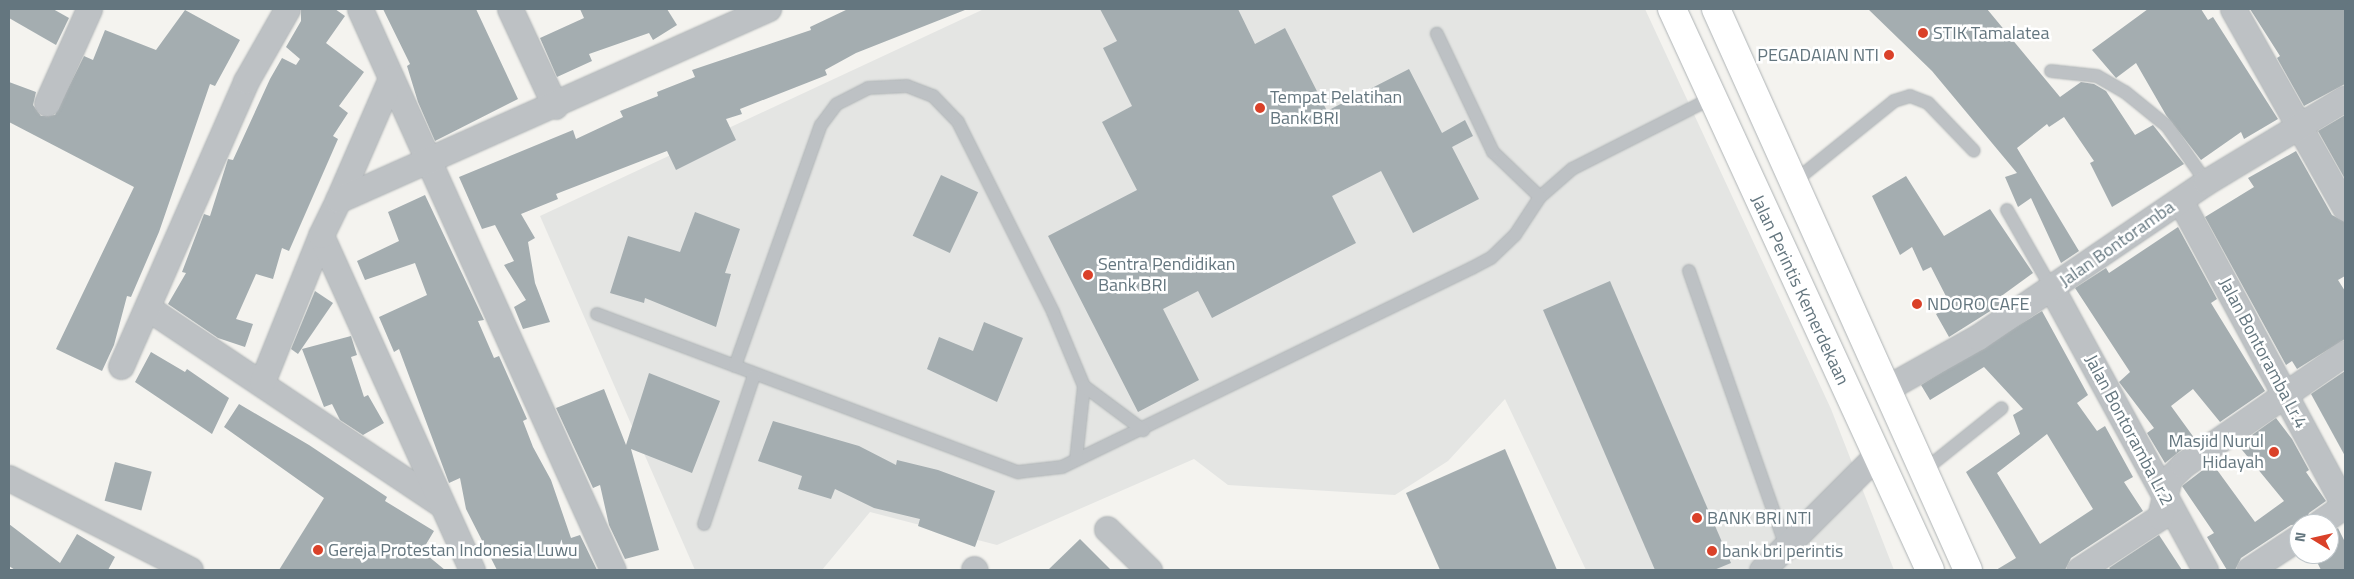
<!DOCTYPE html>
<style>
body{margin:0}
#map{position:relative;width:2354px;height:579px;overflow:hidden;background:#f4f3ef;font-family:"Titillium Web",sans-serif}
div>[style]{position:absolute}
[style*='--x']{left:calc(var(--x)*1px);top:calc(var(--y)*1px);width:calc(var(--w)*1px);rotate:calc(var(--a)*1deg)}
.built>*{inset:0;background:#e4e5e3}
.building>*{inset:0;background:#a4adb0;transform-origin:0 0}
.roads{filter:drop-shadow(0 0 1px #aeb3b5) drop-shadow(0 0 1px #aeb3b5)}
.lane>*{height:12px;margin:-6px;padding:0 6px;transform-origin:6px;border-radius:6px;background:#bdc1c4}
.street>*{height:25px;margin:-12.5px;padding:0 12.5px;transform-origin:12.5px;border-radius:12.5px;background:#bdc1c4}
.highway>*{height:28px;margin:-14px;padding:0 14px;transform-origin:14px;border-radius:14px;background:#fff}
.dots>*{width:14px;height:14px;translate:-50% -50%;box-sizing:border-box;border:2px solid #fff;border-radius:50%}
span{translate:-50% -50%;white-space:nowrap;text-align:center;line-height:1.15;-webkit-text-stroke:5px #fff;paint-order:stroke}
.poi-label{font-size:18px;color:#64767f}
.left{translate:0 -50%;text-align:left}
.right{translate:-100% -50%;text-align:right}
.street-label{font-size:18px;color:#64767f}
.frame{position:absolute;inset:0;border:10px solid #64767f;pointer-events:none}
.north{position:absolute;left:2289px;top:514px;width:50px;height:50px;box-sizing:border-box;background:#fff;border:1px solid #c1c8cc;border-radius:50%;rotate:279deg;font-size:14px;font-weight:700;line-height:20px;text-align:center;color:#64767f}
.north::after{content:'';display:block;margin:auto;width:18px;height:22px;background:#da4129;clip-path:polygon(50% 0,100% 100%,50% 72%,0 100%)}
</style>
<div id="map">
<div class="built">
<div style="clip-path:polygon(984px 9px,1645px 9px,1831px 409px,1894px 570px,1586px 570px,1505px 399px,1448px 461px,1395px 495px,1228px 485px,1194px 459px,997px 545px,870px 512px,822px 570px,695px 570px,540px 216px)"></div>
</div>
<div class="building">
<div style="clip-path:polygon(9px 9px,53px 9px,69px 18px,56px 45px,9px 18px)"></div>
<div style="clip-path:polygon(301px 9px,335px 9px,345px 16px,326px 43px,364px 72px,339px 106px,348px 113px,333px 136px,338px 139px,289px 251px,282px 248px,273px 279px,256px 274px,236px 319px,253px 324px,245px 347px,218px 338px,168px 304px,186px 273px,182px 272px,204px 214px,210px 216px,228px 159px,233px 160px,270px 79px,282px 58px,296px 65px,300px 59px,286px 47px,301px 21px)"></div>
<div style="clip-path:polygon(383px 9px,476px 9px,518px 99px,435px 141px,418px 102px,407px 66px,410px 64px)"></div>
<div style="clip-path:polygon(580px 9px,667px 9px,677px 25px,653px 40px,649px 33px,589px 54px,592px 61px,557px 77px,540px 38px,584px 18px)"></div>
<div style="clip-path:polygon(848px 9px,965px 10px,856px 53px,825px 70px,827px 75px,740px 109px,742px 114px,726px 119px,736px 140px,676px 170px,667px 151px,556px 194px,558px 199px,521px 214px,535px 238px,528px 242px,535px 283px,550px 322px,523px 329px,514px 307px,526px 300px,504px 265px,514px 261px,495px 225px,482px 229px,459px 177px,573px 130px,576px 139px,623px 117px,620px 111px,658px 96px,657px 92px,695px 77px,692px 70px,811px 30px,810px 27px)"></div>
<div style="clip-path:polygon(1100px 9px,1238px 9px,1255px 44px,1285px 28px,1327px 111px,1409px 69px,1442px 133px,1465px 120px,1473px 136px,1452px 147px,1479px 199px,1413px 233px,1381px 171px,1332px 196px,1356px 243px,1212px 318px,1198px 291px,1163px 309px,1199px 380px,1138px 412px,1048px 236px,1137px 190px,1102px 122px,1132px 106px,1103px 48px,1117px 41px)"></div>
<div style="clip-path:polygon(1868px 9px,1987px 9px,2060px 97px,2081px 82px,2094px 84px,2106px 91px,2135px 135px,2153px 125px,2184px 164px,2112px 207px,2090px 163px,2094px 161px,2064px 117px,2049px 127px,2047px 124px,2017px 148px,2079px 251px,2061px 263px,2031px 198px,2018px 207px,2005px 177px,2017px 173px,1932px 71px)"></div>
<div style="clip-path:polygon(2148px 9px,2201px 9px,2208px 20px,2213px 17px,2278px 119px,2244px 139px,2241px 132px,2201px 160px,2166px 115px,2136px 63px,2116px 78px,2092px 50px)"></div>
<div style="clip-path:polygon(2250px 9px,2345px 9px,2345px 84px,2304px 106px,2277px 58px,2280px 56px)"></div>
<div style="clip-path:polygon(185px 10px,240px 40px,215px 86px,210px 84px,159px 232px,131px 297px,127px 296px,114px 345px,102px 371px,56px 349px,134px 187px,9px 122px,9px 82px,36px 92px,33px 105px,41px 116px,55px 115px,84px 56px,93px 60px,105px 30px,156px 50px)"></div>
<div style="clip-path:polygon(2345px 115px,2345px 179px,2318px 131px)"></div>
<div style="clip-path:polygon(2296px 151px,2332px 215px,2345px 222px,2345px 276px,2338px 280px,2345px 291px,2345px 339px,2297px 369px,2292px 361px,2286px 365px,2205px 217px,2254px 187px,2248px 178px)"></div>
<div style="left:941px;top:175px;width:41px;height:67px;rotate:25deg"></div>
<div style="clip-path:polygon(1906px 176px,1944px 236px,1990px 209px,2033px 273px,2000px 297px,2003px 303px,1949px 337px,1936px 314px,1951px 306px,1931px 267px,1923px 271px,1912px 247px,1900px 255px,1872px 196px)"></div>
<div style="clip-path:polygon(425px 195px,484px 320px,478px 321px,494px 358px,499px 356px,527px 419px,523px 421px,533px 447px,551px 480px,571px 538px,580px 535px,597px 570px,497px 570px,466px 509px,460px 478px,449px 483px,399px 349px,394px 352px,379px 317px,427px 295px,415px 263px,365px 280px,357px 261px,399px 241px,388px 212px)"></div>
<div style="clip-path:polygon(695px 212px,740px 229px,725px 273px,731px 274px,716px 327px,645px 298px,644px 303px,610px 293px,628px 236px,680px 252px)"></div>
<div style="clip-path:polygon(2178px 227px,2217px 299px,2211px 303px,2265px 391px,2220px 422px,2193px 389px,2171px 406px,2195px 439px,2165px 463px,2147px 433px,2154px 428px,2119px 382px,2130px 372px,2075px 288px,2106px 268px,2109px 273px)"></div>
<div style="clip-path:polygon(1610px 281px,1731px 563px,1714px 570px,1655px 570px,1543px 310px)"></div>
<div style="clip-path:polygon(315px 291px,333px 303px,298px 354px,291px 349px)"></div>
<div style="clip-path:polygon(evenodd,2042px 311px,2088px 395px,2077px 403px,2097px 431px,2105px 426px,2133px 477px,2124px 482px,2143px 511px,2071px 558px,2065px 570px,1996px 570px,2016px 558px,1966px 472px,2020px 434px,2013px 415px,2023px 409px,1984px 367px,1930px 400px,1921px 385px,2042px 311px,2047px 434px,2093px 509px,2040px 544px,1997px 473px,2047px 434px)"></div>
<div style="clip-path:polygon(984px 322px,1023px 338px,997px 402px,927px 369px,939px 337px,973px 351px)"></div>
<div style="clip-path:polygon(351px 336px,357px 355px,351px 357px,364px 397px,368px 395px,384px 423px,363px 435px,340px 420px,332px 404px,324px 407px,302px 349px)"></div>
<div style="clip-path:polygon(151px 352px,185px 372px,187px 369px,229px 398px,212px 434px,135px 382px)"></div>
<div style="clip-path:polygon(2345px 371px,2345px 456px,2311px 394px)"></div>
<div style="clip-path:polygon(649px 373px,720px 401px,692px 473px,631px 449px,659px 550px,625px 559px,609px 525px,600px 485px,593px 488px,556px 408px,604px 389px,626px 445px)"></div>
<div style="clip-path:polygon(239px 404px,309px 445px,387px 497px,385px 501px,434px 531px,422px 551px,445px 570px,279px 570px,324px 498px,224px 427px)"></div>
<div style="clip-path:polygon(2276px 418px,2292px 439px,2309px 470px,2306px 472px,2326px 501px,2309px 513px,2304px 524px,2291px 525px,2241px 558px,2235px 570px,2227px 570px,2207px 537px,2214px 533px,2182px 486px,2212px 463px,2255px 522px,2284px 501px,2238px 445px)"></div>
<div style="clip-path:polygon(773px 421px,859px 446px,896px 465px,897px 460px,938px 470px,995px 491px,975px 547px,918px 526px,920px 519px,874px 508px,835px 489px,831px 499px,798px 489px,802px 476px,758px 461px)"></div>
<div style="clip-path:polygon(1505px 449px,1557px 570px,1440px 570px,1406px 493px)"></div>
<div style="left:115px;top:462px;width:38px;height:40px;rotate:15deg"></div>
<div style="clip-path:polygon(9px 524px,60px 563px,77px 534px,115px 557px,108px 570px,15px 570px,9px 566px)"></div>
<div style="clip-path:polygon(2338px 528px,2345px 542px,2345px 570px,2321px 570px,2313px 554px,2329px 554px,2329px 534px)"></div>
<div style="clip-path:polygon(2159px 535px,2182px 570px,2111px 570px,2109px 568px)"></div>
<div style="clip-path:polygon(1080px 539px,1111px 570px,1048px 570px)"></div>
</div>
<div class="roads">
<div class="lane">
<div style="--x:2051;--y:71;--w:46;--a:6.2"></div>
<div style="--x:2097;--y:76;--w:32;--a:30"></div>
<div style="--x:2125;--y:92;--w:54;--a:39"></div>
<div style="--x:2167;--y:126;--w:68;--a:55.1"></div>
<div style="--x:1795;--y:181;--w:127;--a:-38.9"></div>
<div style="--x:1894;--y:101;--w:17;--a:-17"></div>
<div style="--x:1910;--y:96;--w:19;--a:21"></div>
<div style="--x:1928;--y:103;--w:66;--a:46.2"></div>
<div style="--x:1540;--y:197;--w:43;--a:-41.2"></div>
<div style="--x:1572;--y:169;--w:155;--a:-26.9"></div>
<div style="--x:2007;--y:210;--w:91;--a:60.3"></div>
<div style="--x:1689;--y:271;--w:289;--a:70.6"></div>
<div style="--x:597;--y:314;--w:450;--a:20.6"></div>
<div style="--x:1018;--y:472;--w:44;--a:-6.5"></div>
<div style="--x:1062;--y:467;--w:456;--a:-25.9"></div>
<div style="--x:1472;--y:268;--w:21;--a:-28"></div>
<div style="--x:1491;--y:258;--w:33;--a:-44"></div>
<div style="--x:1515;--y:235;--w:45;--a:-56.7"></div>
<div style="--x:1540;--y:197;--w:65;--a:-136.2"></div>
<div style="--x:1493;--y:152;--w:131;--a:-115.4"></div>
<div style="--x:735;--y:366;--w:256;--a:-70.4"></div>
<div style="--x:821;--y:125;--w:26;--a:-53"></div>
<div style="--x:837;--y:104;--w:35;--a:-27"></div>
<div style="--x:868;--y:88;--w:39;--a:-3"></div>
<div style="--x:907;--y:86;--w:28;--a:21"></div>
<div style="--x:933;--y:96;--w:36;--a:46"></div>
<div style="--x:958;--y:122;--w:212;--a:63.4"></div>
<div style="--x:1053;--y:312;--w:80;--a:67.3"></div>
<div style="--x:1084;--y:386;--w:74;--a:96.2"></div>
<div style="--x:1084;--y:386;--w:74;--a:36.7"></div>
<div style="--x:1922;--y:472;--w:102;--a:-38.7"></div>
<div style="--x:704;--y:524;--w:157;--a:-71.4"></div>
</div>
<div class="street">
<div style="--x:360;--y:9;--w:615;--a:65.73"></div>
<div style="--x:510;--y:9;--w:107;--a:65.1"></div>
<div style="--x:2233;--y:9;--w:228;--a:60.6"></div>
<div style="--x:47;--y:103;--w:103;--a:-65.9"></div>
<div style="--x:338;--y:200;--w:133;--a:-66.5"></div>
<div style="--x:2180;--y:200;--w:348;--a:61.7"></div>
<div style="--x:2052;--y:289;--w:320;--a:61.4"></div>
<div style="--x:148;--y:308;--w:350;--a:33.8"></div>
<div style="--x:121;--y:366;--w:311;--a:-66.3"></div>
<div style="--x:246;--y:81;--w:83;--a:-60.3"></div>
<div style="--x:262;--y:382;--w:158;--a:-68.1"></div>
<div style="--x:1887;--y:388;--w:104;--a:-29.3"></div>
<div style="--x:1978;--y:337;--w:276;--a:-34.2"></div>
<div style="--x:2206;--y:182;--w:162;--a:-31.1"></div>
<div style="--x:9;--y:478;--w:203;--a:26.9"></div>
<div style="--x:2318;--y:524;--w:33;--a:-35"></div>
<div style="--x:1107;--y:529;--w:59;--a:44.3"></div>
<div style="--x:974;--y:569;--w:1;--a:45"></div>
<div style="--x:472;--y:570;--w:367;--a:-114.3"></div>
<div style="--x:321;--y:235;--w:39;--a:-64"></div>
<div style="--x:338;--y:200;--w:471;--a:-24"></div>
<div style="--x:1762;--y:570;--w:161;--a:-45"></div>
<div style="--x:2079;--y:570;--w:97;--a:-33.2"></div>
<div style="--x:2160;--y:517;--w:39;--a:-77"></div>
<div style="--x:2169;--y:479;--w:20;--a:-45"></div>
<div style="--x:2183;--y:465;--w:197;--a:-34.7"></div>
<div style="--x:2249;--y:570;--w:60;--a:-33.4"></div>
</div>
<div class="highway">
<div style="--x:1672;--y:9;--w:617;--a:65.3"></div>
<div style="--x:1716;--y:9;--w:615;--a:65.81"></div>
</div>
</div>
<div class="dots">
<div style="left:1923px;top:33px;background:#da4129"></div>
<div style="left:1889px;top:55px;background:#da4129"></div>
<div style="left:1260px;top:108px;background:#da4129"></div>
<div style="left:1088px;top:275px;background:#da4129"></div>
<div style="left:1917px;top:304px;background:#da4129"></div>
<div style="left:2274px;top:452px;background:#da4129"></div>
<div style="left:1697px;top:518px;background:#da4129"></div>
<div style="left:318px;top:550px;background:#da4129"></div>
<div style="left:1712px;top:551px;background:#da4129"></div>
</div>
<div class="poi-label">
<span class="left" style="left:1933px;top:33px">STIK Tamalatea</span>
<span class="right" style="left:1879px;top:55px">PEGADAIAN NTI</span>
<span class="left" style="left:1270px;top:108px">Tempat Pelatihan<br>Bank BRI</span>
<span class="left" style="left:1098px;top:275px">Sentra Pendidikan<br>Bank BRI</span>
<span class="left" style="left:1927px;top:304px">NDORO CAFE</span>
<span class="right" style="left:2264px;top:452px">Masjid Nurul<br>Hidayah</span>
<span class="left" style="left:1707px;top:518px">BANK BRI NTI</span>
<span class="left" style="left:328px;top:550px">Gereja Protestan Indonesia Luwu</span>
<span class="left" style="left:1722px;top:551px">bank bri perintis</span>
</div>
<div class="street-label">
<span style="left:2117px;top:244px;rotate:-35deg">Jalan Bontoramba</span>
<span style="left:1800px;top:290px;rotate:65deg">Jalan Perintis Kemerdekaan</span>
<span style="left:2263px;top:353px;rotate:62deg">Jalan Bontoramba Lr.4</span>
<span style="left:2129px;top:430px;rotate:62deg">Jalan Bontoramba Lr.2</span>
</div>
<div class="frame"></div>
<div class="north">N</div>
</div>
